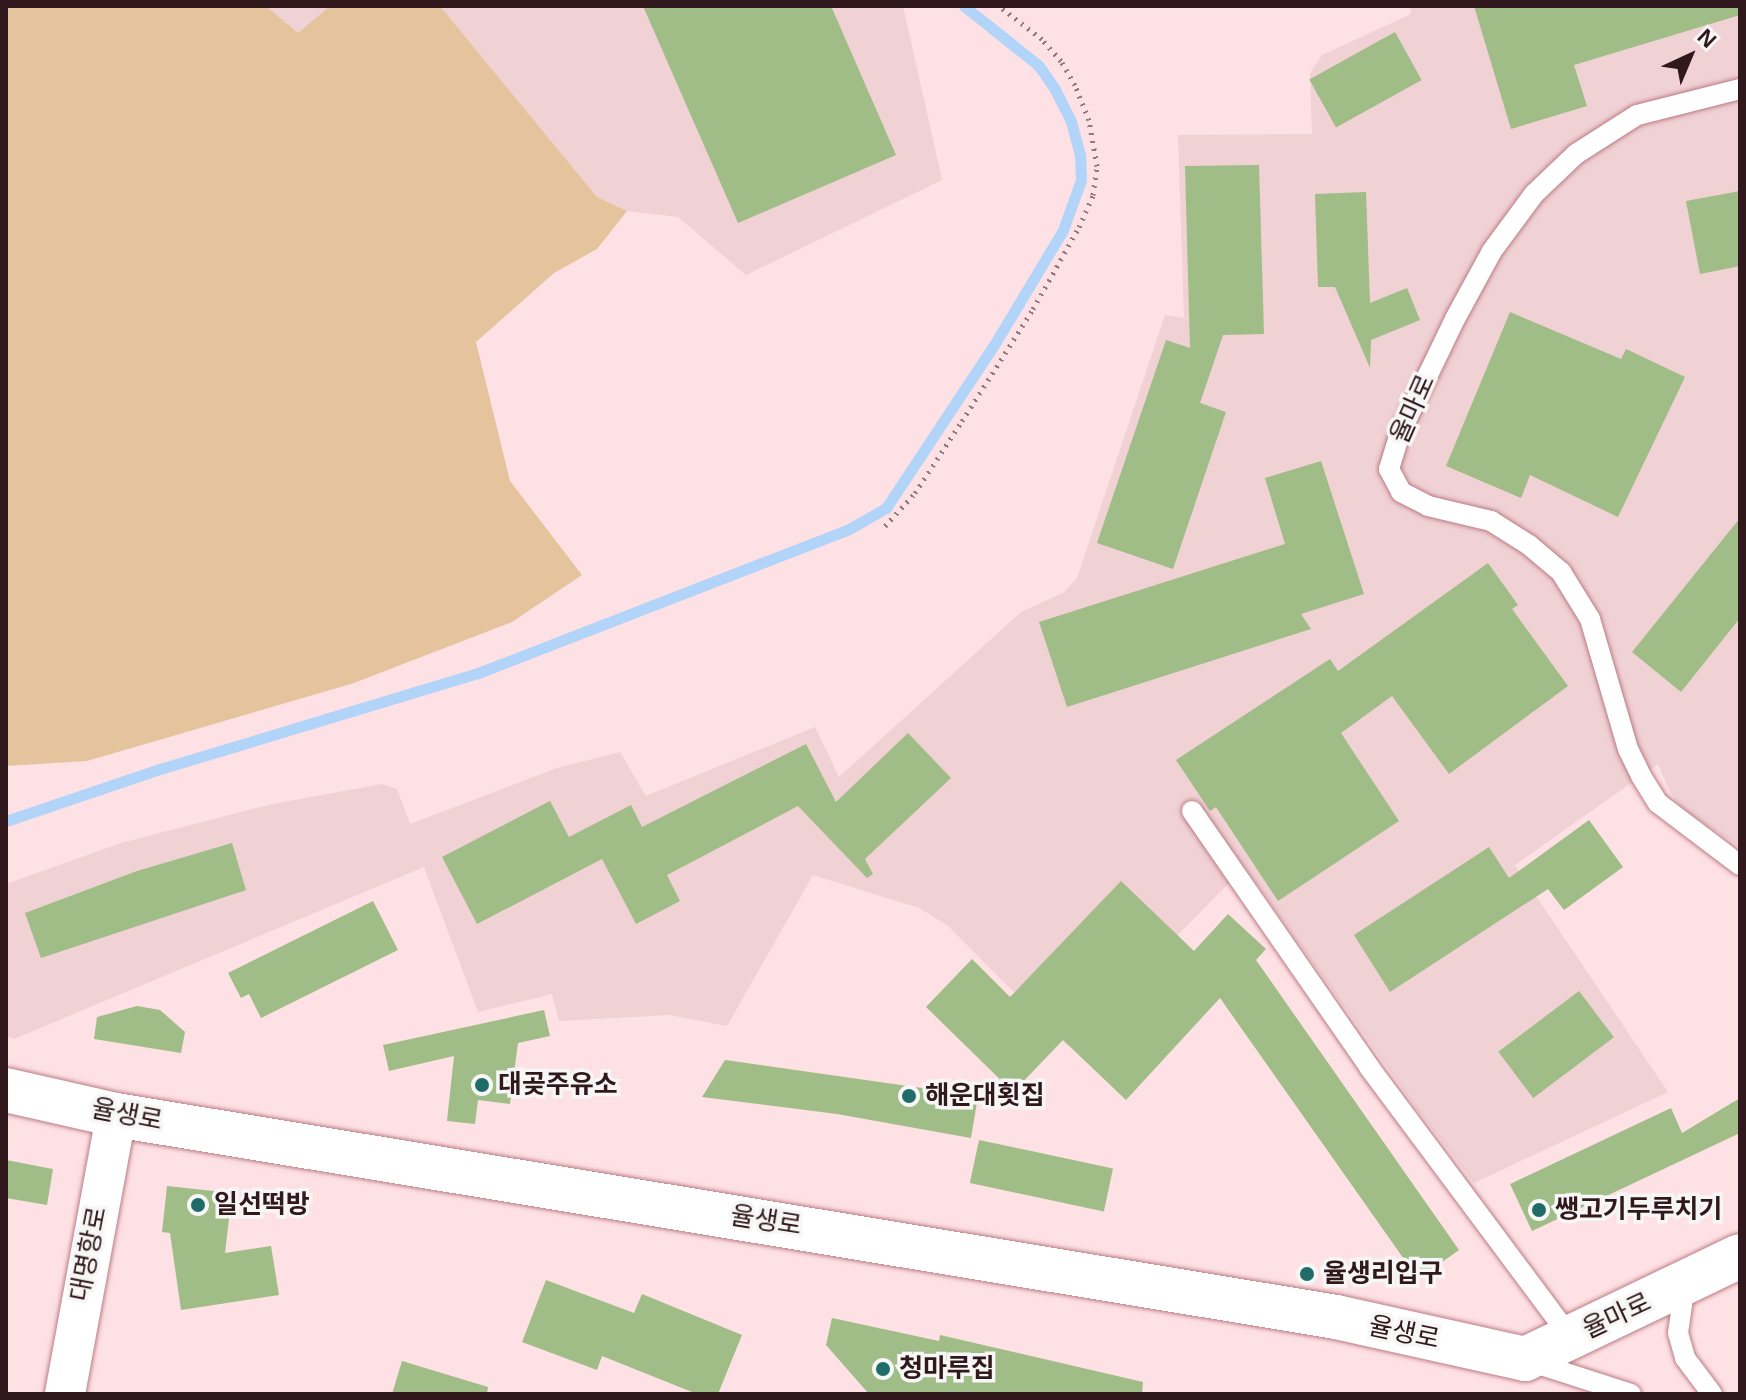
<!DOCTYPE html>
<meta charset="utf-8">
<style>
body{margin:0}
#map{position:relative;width:1746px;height:1400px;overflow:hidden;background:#fee1e4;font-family:Arial,"Noto Sans KR",sans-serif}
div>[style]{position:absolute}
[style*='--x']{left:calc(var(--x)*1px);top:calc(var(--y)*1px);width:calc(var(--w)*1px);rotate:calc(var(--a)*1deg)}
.built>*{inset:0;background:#f0d1d4}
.green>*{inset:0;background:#e5c49d}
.stream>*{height:11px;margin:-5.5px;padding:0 5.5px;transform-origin:5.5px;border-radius:5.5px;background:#b2d4f9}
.building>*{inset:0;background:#a0bc87;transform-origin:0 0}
.path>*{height:5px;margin-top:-2.5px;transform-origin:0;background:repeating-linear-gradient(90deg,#93797c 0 2px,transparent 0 8px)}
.roads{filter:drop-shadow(0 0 2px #bb7c84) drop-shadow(0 0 2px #bb7c84)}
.service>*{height:20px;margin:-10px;padding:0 10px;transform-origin:10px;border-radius:10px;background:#fff}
.minor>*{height:40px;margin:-20px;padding:0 20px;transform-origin:20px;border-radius:20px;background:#fff}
.tertiary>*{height:44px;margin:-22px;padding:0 22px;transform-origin:22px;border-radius:22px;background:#fff}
.dots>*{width:22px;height:22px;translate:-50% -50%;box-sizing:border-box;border:4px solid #f6f6f6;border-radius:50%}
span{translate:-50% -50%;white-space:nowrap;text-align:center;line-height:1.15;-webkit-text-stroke:7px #f6f6f6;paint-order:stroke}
.street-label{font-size:26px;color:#30181c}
.poi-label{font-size:26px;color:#30181c;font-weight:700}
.left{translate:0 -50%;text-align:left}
.frame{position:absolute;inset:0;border:8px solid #30181c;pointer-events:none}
.north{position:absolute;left:1650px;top:16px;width:80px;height:80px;-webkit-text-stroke:6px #f6f6f6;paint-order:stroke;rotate:44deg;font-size:22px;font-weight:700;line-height:32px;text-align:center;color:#30181c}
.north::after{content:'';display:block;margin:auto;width:28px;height:36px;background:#30181c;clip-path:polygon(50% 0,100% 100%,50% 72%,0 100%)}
</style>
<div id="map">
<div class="built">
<div style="clip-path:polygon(266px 6px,330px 6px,298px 33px)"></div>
<div style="clip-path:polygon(440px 6px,903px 6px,942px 180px,746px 275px,678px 217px,627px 211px,597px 197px)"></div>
<div style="clip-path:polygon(1410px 6px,1740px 6px,1740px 847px,1683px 810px,1670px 792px,1658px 764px,1515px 865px,1668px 1092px,1474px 1183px,1417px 1109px,1245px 867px,1068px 1046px,947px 925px,919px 908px,813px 875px,727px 1026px,670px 1015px,559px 1021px,552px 994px,478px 1012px,424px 867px,14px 1039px,6px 1036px,6px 884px,121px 843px,268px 805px,382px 784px,397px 789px,410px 824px,557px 768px,620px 752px,646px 796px,815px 727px,839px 777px,1021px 612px,1063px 593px,1077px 578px,1165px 315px,1184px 318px,1178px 135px,1312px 134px,1310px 73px,1322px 55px,1411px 14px)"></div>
</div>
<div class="green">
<div style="clip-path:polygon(6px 6px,266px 6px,298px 33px,330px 6px,440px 6px,597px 197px,627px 211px,597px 249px,554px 273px,476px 342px,510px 481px,582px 575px,512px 622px,354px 683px,87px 761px,6px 766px)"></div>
</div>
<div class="stream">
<div style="--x:6;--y:821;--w:163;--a:-18.7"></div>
<div style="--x:160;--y:769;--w:332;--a:-16.8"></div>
<div style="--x:478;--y:673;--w:398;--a:-21.2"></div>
<div style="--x:849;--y:529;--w:43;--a:-29.6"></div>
<div style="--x:886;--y:508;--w:201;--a:-56.5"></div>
<div style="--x:997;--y:340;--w:128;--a:-59"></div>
<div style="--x:1063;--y:230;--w:53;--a:-70.2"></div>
<div style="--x:1081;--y:180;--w:25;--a:-92"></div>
<div style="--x:1080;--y:155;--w:35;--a:-105"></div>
<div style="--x:1071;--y:121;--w:36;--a:-117"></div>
<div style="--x:1055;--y:89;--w:29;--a:-125"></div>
<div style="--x:1038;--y:65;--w:95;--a:-141.4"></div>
</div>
<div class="building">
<div style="clip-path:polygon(643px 6px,831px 6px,896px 155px,738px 223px)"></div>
<div style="clip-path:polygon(1474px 6px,1740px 6px,1740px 15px,1574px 65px,1587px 106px,1511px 129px)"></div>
<div style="left:1395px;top:32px;width:55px;height:98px;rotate:61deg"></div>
<div style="clip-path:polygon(1259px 165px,1264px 334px,1223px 335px,1200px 403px,1226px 412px,1173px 569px,1097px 543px,1166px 340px,1190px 348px,1185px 166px)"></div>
<div style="clip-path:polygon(1740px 191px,1740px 266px,1700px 274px,1686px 201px)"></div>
<div style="clip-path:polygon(1366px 192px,1370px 303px,1407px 288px,1420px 320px,1371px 340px,1370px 368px,1335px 287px,1318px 287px,1315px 194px)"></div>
<div style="clip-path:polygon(1510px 312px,1621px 359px,1626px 349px,1685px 377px,1618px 517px,1530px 475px,1521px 498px,1446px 466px)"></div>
<div style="clip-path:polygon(1321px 461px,1364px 594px,1301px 614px,1311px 629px,1067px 707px,1039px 622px,1285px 544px,1265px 478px)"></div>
<div style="clip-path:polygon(1740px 518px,1740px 618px,1681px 692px,1632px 652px)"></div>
<div style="clip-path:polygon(1488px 563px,1518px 605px,1512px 609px,1568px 686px,1449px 774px,1392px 696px,1341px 733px,1399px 821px,1278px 901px,1216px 807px,1210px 811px,1176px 760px,1330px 659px,1338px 671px)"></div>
<div style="clip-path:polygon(908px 733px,951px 778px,865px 859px,873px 874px,867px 878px,798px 806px,667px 875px,680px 901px,636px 924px,602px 859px,477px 924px,442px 857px,550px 801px,569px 837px,631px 805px,642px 827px,806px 744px,836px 802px)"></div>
<div style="clip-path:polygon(1589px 820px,1623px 867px,1564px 910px,1548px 889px,1390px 992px,1354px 935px,1489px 847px,1509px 878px)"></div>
<div style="clip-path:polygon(232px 843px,246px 890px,41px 958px,25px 913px,137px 871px)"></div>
<div style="clip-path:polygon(1121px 881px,1194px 951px,1228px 914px,1266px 949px,1256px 960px,1459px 1250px,1418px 1279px,1220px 998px,1126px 1100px,1063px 1040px,1013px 1092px,926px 1007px,972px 959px,1010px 997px)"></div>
<div style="clip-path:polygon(373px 901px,398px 950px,261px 1018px,249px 994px,241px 998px,228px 973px)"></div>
<div style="left:1579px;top:991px;width:58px;height:101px;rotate:53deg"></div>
<div style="clip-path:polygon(137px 1006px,160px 1010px,185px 1032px,181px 1053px,94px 1039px,97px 1017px)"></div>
<div style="clip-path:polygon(544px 1010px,550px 1036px,518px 1043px,510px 1104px,478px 1100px,475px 1124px,447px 1121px,454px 1056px,389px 1071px,383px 1045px)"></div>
<div style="clip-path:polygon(725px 1060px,978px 1096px,971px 1138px,837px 1114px,702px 1097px)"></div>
<div style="clip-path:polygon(1740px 1098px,1740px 1133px,1532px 1231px,1510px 1184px,1671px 1108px,1682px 1133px)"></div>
<div style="left:979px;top:1140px;width:137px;height:44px;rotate:12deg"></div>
<div style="clip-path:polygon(6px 1160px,53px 1169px,47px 1205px,6px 1198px)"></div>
<div style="clip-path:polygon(167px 1186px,232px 1193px,225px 1253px,271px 1246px,279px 1295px,181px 1310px,170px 1233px,162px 1232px)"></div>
<div style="clip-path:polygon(546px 1280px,634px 1313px,642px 1294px,742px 1335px,718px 1394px,697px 1394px,602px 1356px,597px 1370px,522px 1342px)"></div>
<div style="clip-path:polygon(832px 1318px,939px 1341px,940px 1335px,1143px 1382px,1142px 1394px,869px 1394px,826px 1345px)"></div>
<div style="clip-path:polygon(402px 1361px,488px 1387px,487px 1394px,392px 1394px)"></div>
</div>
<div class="path">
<div style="--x:885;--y:526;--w:45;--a:-47.7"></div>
<div style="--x:915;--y:493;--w:86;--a:-56.9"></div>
<div style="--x:962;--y:421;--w:133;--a:-57.6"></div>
<div style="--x:1033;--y:309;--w:94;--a:-60.7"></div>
<div style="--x:1079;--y:227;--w:35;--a:-66"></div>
<div style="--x:1093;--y:195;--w:29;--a:-82"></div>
<div style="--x:1097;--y:166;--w:47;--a:-99.9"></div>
<div style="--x:1089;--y:120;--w:38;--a:-112"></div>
<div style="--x:1075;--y:85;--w:28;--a:-120"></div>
<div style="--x:1061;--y:61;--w:29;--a:-131"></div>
<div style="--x:1042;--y:39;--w:54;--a:-142.5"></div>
</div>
<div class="roads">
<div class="service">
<div style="--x:1740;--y:89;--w:106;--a:165.8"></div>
<div style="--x:1637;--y:115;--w:72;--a:147.4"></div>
<div style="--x:1576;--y:154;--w:58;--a:136.4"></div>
<div style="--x:1534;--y:194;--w:71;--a:126.4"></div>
<div style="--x:1492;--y:251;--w:77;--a:118.6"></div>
<div style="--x:1455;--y:319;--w:127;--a:115.8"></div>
<div style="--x:1400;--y:433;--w:38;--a:107"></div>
<div style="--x:1389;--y:469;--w:26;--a:62"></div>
<div style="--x:1401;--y:492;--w:30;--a:27"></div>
<div style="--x:1428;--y:506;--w:65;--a:13.4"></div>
<div style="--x:1491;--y:521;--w:45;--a:32.3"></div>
<div style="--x:1529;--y:545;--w:42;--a:40.2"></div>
<div style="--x:1561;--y:572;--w:55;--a:58.3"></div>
<div style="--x:1590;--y:619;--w:135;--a:73.7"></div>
<div style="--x:1628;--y:749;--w:30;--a:64"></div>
<div style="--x:1641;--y:776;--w:32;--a:58"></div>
<div style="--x:1658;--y:803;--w:103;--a:37.1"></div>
<div style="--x:1192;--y:811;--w:311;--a:55.3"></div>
<div style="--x:1369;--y:1067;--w:338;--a:53.3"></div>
<div style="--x:1685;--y:1284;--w:49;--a:98.1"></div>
<div style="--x:1678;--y:1333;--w:26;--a:74"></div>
<div style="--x:1685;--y:1358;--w:45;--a:53.1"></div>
<div style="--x:1532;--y:1362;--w:104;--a:17.9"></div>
</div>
<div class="minor">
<div style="--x:65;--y:1394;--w:284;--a:-79.6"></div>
</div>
<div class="tertiary">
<div style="--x:6;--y:1090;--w:113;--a:12.8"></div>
<div style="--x:116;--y:1115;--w:1237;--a:9.4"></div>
<div style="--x:1336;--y:1317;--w:194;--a:12.5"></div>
<div style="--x:1525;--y:1359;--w:238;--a:-25.6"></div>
</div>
</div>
<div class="dots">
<div style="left:482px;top:1085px;background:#206c68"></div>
<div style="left:909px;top:1096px;background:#206c68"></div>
<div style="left:198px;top:1205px;background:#206c68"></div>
<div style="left:1539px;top:1210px;background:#206c68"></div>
<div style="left:1307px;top:1274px;background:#206c68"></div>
<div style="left:883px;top:1369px;background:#206c68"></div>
</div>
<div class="street-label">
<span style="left:1413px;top:409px;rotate:-66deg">율마로</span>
<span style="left:127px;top:1115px;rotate:11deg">율생로</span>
<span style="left:766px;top:1221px;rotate:9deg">율생로</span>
<span style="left:89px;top:1254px;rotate:-79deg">대명항로</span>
<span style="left:1617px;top:1316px;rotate:-25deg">율마로</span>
<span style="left:1404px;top:1333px;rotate:12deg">율생로</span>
</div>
<div class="poi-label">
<span class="left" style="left:498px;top:1085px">대곶주유소</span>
<span class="left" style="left:925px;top:1096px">해운대횟집</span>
<span class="left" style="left:214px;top:1205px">일선떡방</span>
<span class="left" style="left:1555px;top:1210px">쌩고기두루치기</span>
<span class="left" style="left:1323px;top:1274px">율생리입구</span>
<span class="left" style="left:899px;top:1369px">청마루집</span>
</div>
<div class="frame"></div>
<div class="north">N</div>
</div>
